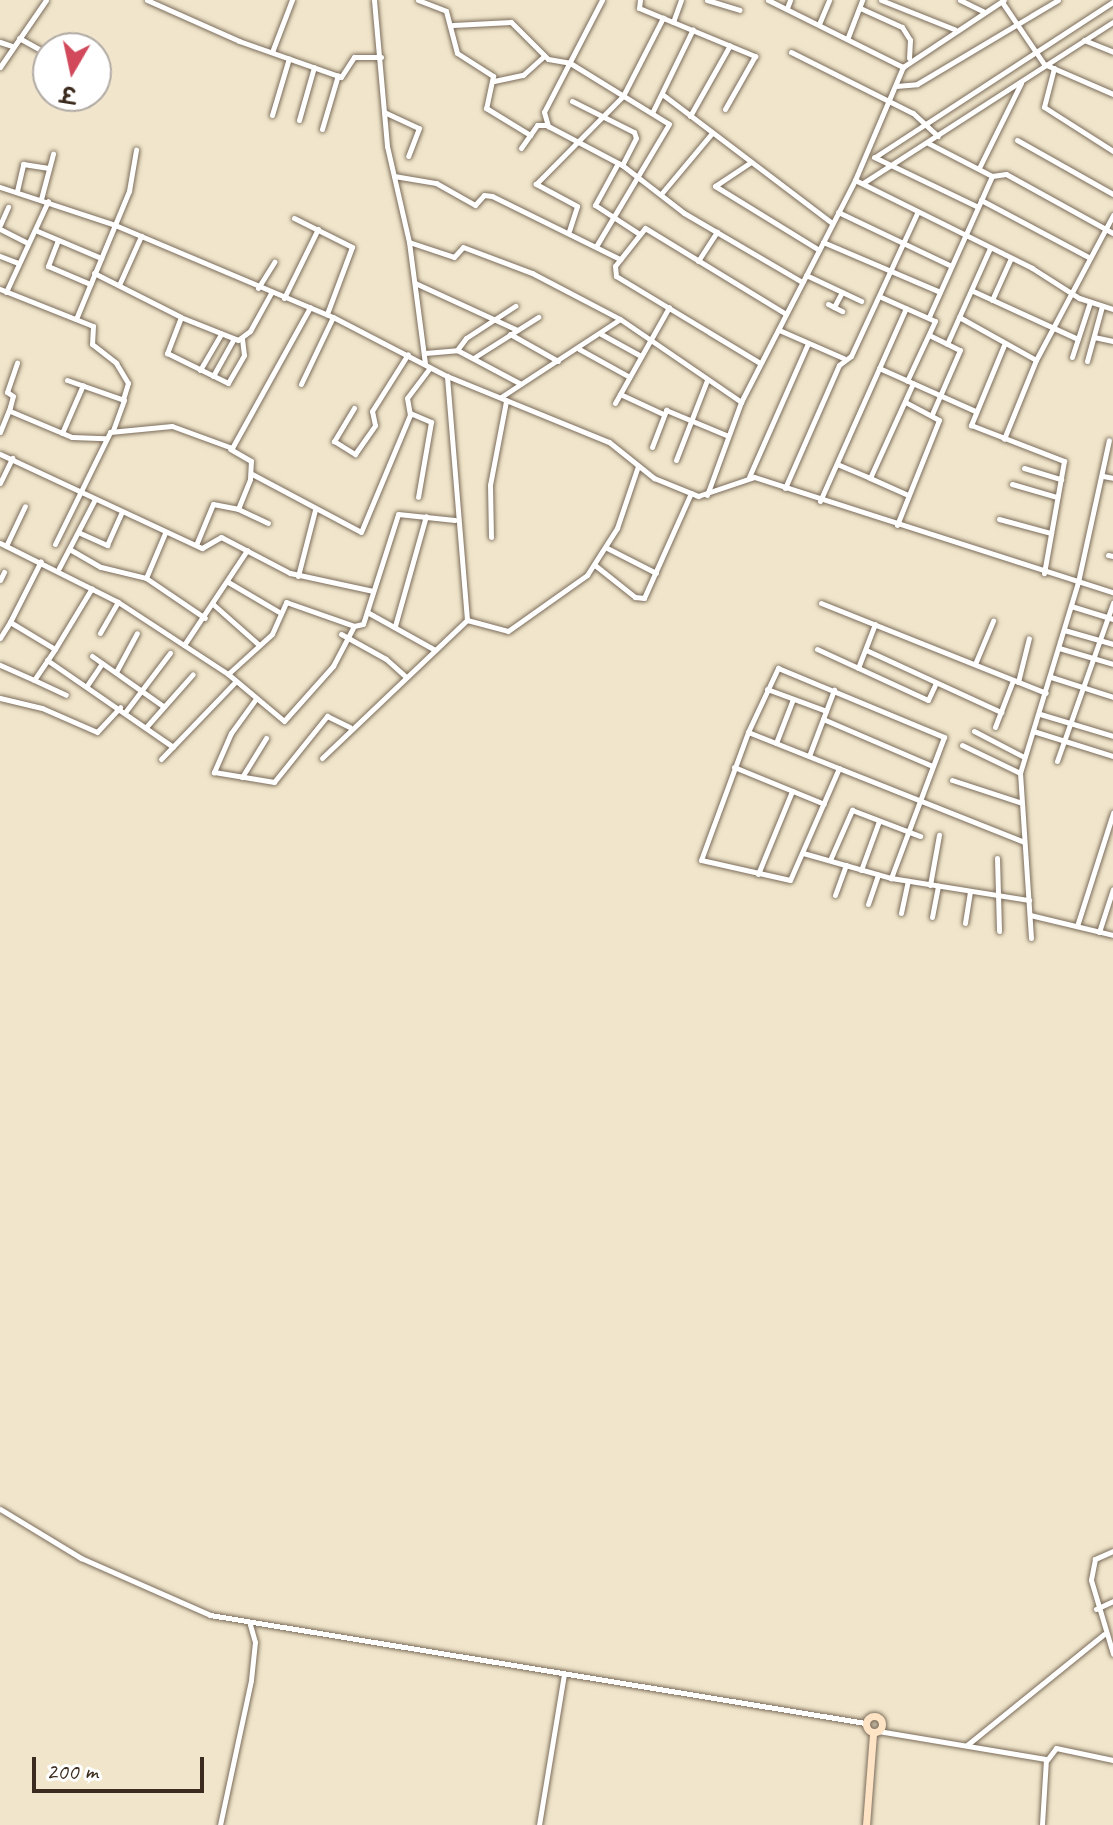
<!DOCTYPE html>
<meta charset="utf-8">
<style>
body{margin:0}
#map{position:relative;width:1113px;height:1825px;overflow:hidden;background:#f1e6cb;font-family:Caveat,"Playpen Sans Deva",sans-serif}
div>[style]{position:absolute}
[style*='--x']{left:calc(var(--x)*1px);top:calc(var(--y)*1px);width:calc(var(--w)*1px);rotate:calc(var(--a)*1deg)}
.roads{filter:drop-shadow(0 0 2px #7b6c5b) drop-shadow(0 0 2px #7b6c5b)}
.street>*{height:5px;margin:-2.5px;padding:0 2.5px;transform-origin:2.5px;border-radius:2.5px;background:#fff}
.secondary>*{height:7px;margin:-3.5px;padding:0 3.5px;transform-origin:3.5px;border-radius:3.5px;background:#fee4c5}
.secondary>.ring{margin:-3.5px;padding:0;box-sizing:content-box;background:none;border:7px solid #fee4c5;border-radius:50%}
span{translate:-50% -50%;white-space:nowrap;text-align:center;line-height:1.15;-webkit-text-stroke:6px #fff;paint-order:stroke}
.north{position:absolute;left:32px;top:32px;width:80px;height:80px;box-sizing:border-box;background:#fff;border:2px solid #b1aaa5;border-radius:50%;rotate:189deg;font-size:22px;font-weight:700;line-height:32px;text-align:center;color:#3b2a1e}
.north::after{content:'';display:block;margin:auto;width:28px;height:36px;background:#d1495b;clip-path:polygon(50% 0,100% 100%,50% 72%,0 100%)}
.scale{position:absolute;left:32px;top:1757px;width:172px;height:36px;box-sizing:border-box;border:4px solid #3b2a1e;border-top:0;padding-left:10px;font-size:24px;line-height:28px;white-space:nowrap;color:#3b2a1e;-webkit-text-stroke:6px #fff;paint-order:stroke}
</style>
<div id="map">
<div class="roads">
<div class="street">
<div style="--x:147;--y:0;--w:101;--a:24"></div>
<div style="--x:239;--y:41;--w:108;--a:19.4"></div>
<div style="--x:341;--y:77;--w:24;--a:-57"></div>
<div style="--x:354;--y:57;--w:27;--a:0"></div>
<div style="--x:374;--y:0;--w:147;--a:84.9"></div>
<div style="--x:387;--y:146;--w:98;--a:77.1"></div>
<div style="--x:409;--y:242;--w:123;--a:82.5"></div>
<div style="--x:418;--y:0;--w:30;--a:21"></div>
<div style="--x:446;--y:11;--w:43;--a:75.3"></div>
<div style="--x:457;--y:53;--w:43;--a:32.6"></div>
<div style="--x:493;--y:76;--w:33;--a:102"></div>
<div style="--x:486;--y:108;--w:52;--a:31.5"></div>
<div style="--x:602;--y:0;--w:126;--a:117.4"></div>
<div style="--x:544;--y:112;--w:15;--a:74"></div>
<div style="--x:548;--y:126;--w:84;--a:27.8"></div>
<div style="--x:622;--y:165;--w:78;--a:37.7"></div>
<div style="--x:684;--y:213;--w:137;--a:30.3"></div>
<div style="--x:640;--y:0;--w:8;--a:97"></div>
<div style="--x:639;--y:8;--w:126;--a:22.5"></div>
<div style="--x:755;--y:56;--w:61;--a:119.5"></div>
<div style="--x:707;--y:0;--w:34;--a:17"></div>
<div style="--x:768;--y:0;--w:151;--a:26.4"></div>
<div style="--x:881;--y:0;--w:79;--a:21.7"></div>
<div style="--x:960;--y:0;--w:25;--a:26"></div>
<div style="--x:1002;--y:2;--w:75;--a:55.9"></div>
<div style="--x:1044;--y:64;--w:75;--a:23.5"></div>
<div style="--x:787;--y:8;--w:9;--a:-69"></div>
<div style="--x:860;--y:8;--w:46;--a:24.3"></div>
<div style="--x:902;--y:27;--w:15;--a:58"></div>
<div style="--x:910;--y:40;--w:18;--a:93"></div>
<div style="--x:673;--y:22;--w:23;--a:-70"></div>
<div style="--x:819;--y:24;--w:26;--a:-67"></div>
<div style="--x:453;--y:25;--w:58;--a:-3"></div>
<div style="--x:511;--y:22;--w:52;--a:45"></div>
<div style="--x:548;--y:59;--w:22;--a:10"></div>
<div style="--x:570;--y:63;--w:116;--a:31.6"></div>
<div style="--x:669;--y:124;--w:141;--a:120.8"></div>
<div style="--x:848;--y:37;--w:40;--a:-69"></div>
<div style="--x:19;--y:38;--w:33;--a:29"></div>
<div style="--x:1084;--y:40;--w:31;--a:22"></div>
<div style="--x:0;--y:42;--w:13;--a:18"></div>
<div style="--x:272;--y:52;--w:56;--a:-69"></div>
<div style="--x:791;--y:52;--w:136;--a:26.6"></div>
<div style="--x:913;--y:113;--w:34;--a:43"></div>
<div style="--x:0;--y:67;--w:81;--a:-55.5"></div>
<div style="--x:1054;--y:68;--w:40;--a:104.4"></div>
<div style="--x:1044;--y:107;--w:82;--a:32.5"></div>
<div style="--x:494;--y:81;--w:30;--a:-12"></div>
<div style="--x:523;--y:75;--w:28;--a:-42"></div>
<div style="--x:896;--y:86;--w:21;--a:-5"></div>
<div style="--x:917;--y:84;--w:164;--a:-30.8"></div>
<div style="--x:662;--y:94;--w:213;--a:37.2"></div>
<div style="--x:572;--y:101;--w:69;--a:26.6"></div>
<div style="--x:634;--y:132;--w:6;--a:72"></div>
<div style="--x:636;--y:138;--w:30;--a:117"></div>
<div style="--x:384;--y:112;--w:38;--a:25"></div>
<div style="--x:419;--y:128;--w:30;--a:111"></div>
<div style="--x:652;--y:113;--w:93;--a:-64"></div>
<div style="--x:272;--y:115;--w:59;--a:-73.4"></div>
<div style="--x:690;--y:116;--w:81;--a:-60.6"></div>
<div style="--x:299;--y:120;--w:55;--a:-74.2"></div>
<div style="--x:322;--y:129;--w:56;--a:-73.5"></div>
<div style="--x:1017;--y:140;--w:110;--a:29.4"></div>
<div style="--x:928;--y:143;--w:72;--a:27.3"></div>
<div style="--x:992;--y:176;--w:154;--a:114.1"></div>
<div style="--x:521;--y:148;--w:28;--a:-55"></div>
<div style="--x:537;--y:125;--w:10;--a:0"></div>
<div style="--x:874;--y:157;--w:115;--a:25.7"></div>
<div style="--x:875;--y:157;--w:284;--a:-33.1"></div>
<div style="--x:751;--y:162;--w:43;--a:146.3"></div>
<div style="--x:715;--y:186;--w:122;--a:31.6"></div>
<div style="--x:618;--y:163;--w:48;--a:118.7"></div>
<div style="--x:595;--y:205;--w:51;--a:33.1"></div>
<div style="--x:979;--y:168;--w:95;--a:-63.7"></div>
<div style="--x:394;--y:176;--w:43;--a:9.5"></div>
<div style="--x:436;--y:183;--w:45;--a:29.4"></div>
<div style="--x:475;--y:205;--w:13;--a:-48"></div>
<div style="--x:484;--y:195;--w:8;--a:7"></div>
<div style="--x:492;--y:196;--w:143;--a:26.2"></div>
<div style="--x:992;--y:176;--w:14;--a:-8"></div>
<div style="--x:1006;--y:174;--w:122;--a:28.9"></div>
<div style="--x:855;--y:180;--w:198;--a:26.4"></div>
<div style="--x:1032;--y:268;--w:56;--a:32.6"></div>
<div style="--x:1079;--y:298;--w:36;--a:18"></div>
<div style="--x:863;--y:183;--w:297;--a:-32.8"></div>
<div style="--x:0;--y:187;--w:121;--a:18.3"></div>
<div style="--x:115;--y:225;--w:237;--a:22.9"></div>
<div style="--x:333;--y:317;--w:128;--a:27.4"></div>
<div style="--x:447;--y:376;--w:175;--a:22.2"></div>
<div style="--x:609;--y:442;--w:58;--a:38.7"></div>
<div style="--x:654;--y:478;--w:48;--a:22.2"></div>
<div style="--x:698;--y:496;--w:59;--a:-18.7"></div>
<div style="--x:754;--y:477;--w:377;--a:17.8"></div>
<div style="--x:17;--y:191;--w:28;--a:-77"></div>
<div style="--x:23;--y:164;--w:26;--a:9"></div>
<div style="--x:661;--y:194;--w:80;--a:-50.1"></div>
<div style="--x:41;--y:199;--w:47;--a:-75.1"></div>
<div style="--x:981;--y:200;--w:121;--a:28"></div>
<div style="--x:838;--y:212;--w:125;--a:25.5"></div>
<div style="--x:294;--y:218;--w:65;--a:26.6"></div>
<div style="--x:352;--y:247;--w:72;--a:110.5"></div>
<div style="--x:0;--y:225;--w:20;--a:-66"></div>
<div style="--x:0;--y:229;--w:31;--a:27"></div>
<div style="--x:35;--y:230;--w:72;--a:23"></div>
<div style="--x:569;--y:231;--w:26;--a:-72"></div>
<div style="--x:577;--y:206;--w:47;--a:-151.8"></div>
<div style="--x:536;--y:184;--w:124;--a:-45.3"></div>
<div style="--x:623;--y:96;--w:88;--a:-62.9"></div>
<div style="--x:58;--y:240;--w:28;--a:111"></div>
<div style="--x:48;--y:266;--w:46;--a:23.2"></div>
<div style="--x:409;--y:242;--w:47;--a:18.4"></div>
<div style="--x:454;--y:257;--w:13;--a:-48"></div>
<div style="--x:463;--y:247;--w:74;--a:20.6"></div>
<div style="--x:532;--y:273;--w:99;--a:27.6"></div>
<div style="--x:620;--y:319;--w:147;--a:34.4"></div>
<div style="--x:823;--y:242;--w:127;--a:23.1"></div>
<div style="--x:0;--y:256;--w:19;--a:21"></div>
<div style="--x:698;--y:261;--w:35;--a:-57"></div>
<div style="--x:94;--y:273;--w:97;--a:26.8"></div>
<div style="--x:181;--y:317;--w:39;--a:111"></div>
<div style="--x:167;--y:353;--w:68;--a:26.2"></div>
<div style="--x:228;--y:383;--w:32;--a:-60"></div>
<div style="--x:244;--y:355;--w:16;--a:-97"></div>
<div style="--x:806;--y:275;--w:61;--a:25.3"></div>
<div style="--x:415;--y:283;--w:112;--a:24.7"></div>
<div style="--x:119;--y:285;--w:54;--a:-65.8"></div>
<div style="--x:258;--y:288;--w:31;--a:-58"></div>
<div style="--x:0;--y:289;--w:100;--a:21.7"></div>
<div style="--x:93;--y:326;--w:18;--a:93"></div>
<div style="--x:92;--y:344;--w:31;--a:38"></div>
<div style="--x:116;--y:363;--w:23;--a:59"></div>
<div style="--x:128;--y:383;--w:17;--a:107"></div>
<div style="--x:973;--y:291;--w:115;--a:24.6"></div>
<div style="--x:6;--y:292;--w:100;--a:-65.2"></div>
<div style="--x:881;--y:297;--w:59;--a:24"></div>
<div style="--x:935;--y:321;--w:66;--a:115"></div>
<div style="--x:284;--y:298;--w:77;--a:-63.8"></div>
<div style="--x:992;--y:300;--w:46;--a:-65.7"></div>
<div style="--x:828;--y:304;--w:16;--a:27"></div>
<div style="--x:834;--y:307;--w:17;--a:-62"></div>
<div style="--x:959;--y:317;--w:88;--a:29.2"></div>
<div style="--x:1036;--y:360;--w:85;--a:112.1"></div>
<div style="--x:183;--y:318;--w:59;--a:21.8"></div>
<div style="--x:238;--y:340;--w:15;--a:-37"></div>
<div style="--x:250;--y:331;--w:43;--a:-61.1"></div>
<div style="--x:76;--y:319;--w:139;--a:-67.5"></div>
<div style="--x:129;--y:191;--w:42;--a:-80.3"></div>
<div style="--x:779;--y:330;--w:70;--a:23.6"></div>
<div style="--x:510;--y:334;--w:55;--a:29.4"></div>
<div style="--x:601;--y:334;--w:43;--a:28.9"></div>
<div style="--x:929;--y:335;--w:34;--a:26"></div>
<div style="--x:960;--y:350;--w:70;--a:113.6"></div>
<div style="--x:1094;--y:337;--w:19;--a:12"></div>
<div style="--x:947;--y:344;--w:105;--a:-65.9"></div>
<div style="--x:1004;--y:345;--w:87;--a:112.4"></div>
<div style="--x:971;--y:425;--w:100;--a:21.2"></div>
<div style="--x:1064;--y:461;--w:114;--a:100.1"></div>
<div style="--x:579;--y:349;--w:56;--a:28.9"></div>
<div style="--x:457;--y:350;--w:15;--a:-53"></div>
<div style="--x:466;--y:338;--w:59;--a:-33.1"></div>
<div style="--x:425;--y:353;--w:32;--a:-5"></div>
<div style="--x:457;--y:350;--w:72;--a:28"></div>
<div style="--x:475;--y:357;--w:75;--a:-32.4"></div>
<div style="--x:1072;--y:357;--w:58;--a:-71.9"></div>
<div style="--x:1036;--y:360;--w:164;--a:-62"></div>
<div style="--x:1087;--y:361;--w:57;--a:-74.7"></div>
<div style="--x:760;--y:363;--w:168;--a:-148.9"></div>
<div style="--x:616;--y:276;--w:10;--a:-96"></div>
<div style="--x:615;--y:266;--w:48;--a:-51.7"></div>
<div style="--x:645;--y:228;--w:165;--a:31.4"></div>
<div style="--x:879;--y:368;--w:105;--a:24.1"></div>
<div style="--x:200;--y:370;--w:42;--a:-59.7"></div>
<div style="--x:213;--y:376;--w:41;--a:-60.9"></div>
<div style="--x:67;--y:380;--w:60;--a:19.3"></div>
<div style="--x:124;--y:400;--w:33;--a:110"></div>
<div style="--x:301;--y:384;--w:74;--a:-64.5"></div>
<div style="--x:620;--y:394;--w:47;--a:24.9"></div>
<div style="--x:501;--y:397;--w:142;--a:-33.2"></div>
<div style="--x:615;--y:403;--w:110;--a:-60.6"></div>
<div style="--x:354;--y:408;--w:39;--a:121"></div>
<div style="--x:334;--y:441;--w:25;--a:32"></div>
<div style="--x:355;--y:454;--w:35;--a:-55"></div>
<div style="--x:375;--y:425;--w:14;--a:-102"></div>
<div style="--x:372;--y:411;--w:67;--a:-57.7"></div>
<div style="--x:10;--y:411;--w:67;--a:22.8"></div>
<div style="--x:72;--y:437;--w:33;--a:2"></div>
<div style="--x:410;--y:413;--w:23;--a:23"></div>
<div style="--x:431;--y:422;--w:76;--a:99.8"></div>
<div style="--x:0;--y:432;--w:27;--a:-68"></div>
<div style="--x:10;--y:407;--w:11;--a:-75"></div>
<div style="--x:13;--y:396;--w:7;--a:-146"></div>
<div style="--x:7;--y:392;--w:31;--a:-71"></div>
<div style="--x:62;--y:433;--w:52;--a:-66.4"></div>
<div style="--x:652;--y:447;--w:40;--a:-69"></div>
<div style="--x:666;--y:410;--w:65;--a:22.6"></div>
<div style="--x:0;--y:454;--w:223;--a:25"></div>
<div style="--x:202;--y:548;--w:22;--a:-30"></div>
<div style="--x:221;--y:537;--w:78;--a:27.6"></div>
<div style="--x:290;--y:573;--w:85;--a:12.2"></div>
<div style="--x:676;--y:460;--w:86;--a:-68.8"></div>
<div style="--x:837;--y:464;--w:36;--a:23"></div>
<div style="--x:1024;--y:468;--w:39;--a:17"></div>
<div style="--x:252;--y:474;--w:123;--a:28"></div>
<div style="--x:361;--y:532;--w:127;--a:-67.3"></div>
<div style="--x:410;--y:415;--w:17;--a:-100"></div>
<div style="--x:407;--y:398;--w:38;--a:-53"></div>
<div style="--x:1103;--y:476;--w:10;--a:11"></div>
<div style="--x:749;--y:477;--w:146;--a:-66.2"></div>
<div style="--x:0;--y:483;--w:28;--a:-64"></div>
<div style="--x:1012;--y:484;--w:47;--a:16.1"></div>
<div style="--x:785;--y:488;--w:134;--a:-66.3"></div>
<div style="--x:839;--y:365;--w:15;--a:-37"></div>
<div style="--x:851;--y:356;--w:157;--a:-65.2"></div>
<div style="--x:707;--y:495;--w:99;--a:-69.9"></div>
<div style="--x:741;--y:402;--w:250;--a:-62.8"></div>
<div style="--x:855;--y:180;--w:123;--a:-67"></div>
<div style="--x:903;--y:67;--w:121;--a:-33.6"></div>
<div style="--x:908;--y:495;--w:42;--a:-155.9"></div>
<div style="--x:870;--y:478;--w:104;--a:-65.6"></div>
<div style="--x:820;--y:501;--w:211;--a:-66"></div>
<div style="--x:238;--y:509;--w:33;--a:25"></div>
<div style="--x:999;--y:519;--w:54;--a:15.1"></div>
<div style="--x:897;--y:525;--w:113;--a:-68.2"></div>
<div style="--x:939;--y:420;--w:38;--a:-152"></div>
<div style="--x:80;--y:533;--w:30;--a:24"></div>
<div style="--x:107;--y:545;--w:34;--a:-66"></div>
<div style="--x:491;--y:537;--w:52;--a:-91.1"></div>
<div style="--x:490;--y:485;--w:86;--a:-79.2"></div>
<div style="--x:0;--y:543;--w:132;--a:26.6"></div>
<div style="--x:118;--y:602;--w:131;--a:33.2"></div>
<div style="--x:228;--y:674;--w:73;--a:40"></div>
<div style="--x:284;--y:721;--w:74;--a:-48.3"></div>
<div style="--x:333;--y:666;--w:45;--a:-62.3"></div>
<div style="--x:354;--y:626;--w:9;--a:-13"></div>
<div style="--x:363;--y:624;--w:115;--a:-72.3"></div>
<div style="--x:398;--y:514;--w:57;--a:6"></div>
<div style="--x:55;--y:544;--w:125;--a:-63.8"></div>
<div style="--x:110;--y:432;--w:62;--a:-5.5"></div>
<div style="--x:172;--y:426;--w:64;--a:20.1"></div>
<div style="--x:232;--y:448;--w:161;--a:-61"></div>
<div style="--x:196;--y:545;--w:44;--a:-67.5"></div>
<div style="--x:213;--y:504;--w:25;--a:11"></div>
<div style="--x:238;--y:509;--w:32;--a:-68"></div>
<div style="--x:250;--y:479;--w:18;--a:-87"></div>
<div style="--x:251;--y:461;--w:24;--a:-150"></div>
<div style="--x:6;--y:546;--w:44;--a:-64.6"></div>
<div style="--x:607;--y:548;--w:55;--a:27"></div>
<div style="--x:71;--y:550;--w:34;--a:30"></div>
<div style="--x:101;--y:567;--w:46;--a:13.7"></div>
<div style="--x:146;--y:578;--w:71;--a:34.1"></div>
<div style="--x:1108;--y:555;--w:5;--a:11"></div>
<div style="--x:596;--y:566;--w:50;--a:38.5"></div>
<div style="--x:635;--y:597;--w:9;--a:6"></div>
<div style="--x:644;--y:598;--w:115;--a:-65.9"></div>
<div style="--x:59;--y:568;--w:76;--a:-62.4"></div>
<div style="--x:298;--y:576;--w:68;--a:-75.6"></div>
<div style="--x:146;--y:578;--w:49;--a:-67.1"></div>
<div style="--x:0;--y:580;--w:9;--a:-63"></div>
<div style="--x:228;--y:582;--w:59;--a:30.5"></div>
<div style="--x:821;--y:603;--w:242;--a:21.8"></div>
<div style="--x:214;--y:605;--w:59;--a:41.6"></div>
<div style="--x:1071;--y:606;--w:44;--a:17.2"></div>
<div style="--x:367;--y:612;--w:78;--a:29.2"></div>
<div style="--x:467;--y:620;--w:42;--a:15"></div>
<div style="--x:508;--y:631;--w:97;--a:-35.3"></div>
<div style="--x:587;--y:575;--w:56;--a:-57.4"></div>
<div style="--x:617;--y:528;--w:65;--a:-71.3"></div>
<div style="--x:10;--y:622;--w:68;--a:-63.1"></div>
<div style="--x:395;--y:626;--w:114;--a:-74.3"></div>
<div style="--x:1064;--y:630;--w:51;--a:15.9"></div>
<div style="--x:100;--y:633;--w:36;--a:-60"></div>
<div style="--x:341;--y:634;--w:51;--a:29.1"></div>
<div style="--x:386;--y:659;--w:25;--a:42"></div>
<div style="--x:0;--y:638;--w:19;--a:-58"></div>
<div style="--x:10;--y:622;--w:52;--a:31"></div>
<div style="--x:55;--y:649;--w:37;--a:124"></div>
<div style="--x:34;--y:680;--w:37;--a:-156"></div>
<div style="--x:184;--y:645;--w:114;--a:-56.4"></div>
<div style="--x:1059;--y:648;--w:56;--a:16.5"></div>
<div style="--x:55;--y:649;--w:71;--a:-58.8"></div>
<div style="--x:817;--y:649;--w:122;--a:24.7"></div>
<div style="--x:928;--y:700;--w:19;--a:-65"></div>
<div style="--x:866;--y:650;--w:149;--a:24.7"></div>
<div style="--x:92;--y:656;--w:87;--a:35.2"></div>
<div style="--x:47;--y:660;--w:153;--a:34.6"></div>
<div style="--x:975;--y:664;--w:47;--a:-67.3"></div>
<div style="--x:858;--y:668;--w:47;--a:-68.9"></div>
<div style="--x:116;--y:672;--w:44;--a:-61.7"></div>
<div style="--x:228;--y:674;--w:59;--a:-42.3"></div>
<div style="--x:272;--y:634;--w:35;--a:-66"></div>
<div style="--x:286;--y:602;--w:72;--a:19.4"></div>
<div style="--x:1051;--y:677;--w:65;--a:17.9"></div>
<div style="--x:34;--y:680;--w:35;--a:25"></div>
<div style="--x:1018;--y:682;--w:45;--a:-76"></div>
<div style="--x:88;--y:684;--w:25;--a:-56"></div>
<div style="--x:767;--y:689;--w:63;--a:20.4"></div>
<div style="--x:0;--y:698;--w:43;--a:13.4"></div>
<div style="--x:42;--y:708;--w:60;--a:23.6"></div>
<div style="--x:97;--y:732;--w:34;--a:-47"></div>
<div style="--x:255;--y:700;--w:41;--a:126"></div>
<div style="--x:231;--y:733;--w:43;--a:113.6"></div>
<div style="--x:214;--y:772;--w:61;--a:9.5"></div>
<div style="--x:274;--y:782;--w:85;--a:-51.2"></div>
<div style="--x:327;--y:716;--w:25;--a:26"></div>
<div style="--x:126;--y:711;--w:73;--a:-52.8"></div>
<div style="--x:1040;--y:714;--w:76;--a:16.8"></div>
<div style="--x:823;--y:719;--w:119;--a:23.3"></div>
<div style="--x:147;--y:726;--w:69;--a:-48.5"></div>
<div style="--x:995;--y:727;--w:50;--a:-69"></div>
<div style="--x:974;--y:731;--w:56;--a:27.5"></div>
<div style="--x:1033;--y:731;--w:84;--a:17.4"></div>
<div style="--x:748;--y:732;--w:297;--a:21.7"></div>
<div style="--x:776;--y:743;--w:47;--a:-68.9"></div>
<div style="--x:962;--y:745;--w:64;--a:25.8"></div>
<div style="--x:809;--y:756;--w:71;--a:-69.3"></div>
<div style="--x:322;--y:758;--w:200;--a:-43.6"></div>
<div style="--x:467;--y:620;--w:245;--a:-94.7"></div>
<div style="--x:161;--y:759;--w:108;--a:-46.1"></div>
<div style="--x:1057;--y:761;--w:168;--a:-70.5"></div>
<div style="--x:734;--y:767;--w:97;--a:22.3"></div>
<div style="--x:839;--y:768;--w:122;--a:113.6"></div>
<div style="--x:790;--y:880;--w:91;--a:-167.3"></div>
<div style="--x:701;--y:860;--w:136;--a:-69.8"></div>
<div style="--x:748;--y:732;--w:71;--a:-64.9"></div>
<div style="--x:778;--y:668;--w:180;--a:22.6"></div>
<div style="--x:944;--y:737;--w:151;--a:110.6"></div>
<div style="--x:242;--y:777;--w:46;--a:-58.4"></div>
<div style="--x:952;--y:780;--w:71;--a:18.2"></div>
<div style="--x:803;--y:853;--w:91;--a:15.9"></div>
<div style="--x:891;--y:878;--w:140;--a:9.1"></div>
<div style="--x:997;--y:858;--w:73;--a:88.4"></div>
<div style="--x:830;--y:860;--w:55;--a:-66.3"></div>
<div style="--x:852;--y:810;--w:73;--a:20.9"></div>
<div style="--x:861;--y:870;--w:52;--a:-69.8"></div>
<div style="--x:758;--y:874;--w:90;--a:-67.7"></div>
<div style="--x:930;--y:885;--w:51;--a:-79.8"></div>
<div style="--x:835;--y:895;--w:32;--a:-70"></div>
<div style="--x:868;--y:904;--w:31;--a:-71"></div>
<div style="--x:901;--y:913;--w:33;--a:-78"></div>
<div style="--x:1030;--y:915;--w:85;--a:13.5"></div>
<div style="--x:932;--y:917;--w:32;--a:-79"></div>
<div style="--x:965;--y:923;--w:32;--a:-81"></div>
<div style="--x:1077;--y:926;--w:119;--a:-72.3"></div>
<div style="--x:1099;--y:932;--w:45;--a:-72"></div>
<div style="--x:1031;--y:938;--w:165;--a:-93.8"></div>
<div style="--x:1020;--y:773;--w:200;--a:-73.1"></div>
<div style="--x:1078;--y:582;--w:145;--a:-77.7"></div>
<div style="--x:0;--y:1509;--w:95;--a:31.2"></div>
<div style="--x:81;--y:1558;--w:141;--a:23.8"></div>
<div style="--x:210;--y:1615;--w:664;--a:9.36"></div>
<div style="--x:1113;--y:1551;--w:20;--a:156"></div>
<div style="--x:1095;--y:1559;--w:21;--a:101"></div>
<div style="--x:1091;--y:1580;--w:77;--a:73.4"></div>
<div style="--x:1096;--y:1609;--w:19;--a:-25"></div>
<div style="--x:878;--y:1731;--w:170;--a:9.5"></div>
<div style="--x:1046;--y:1759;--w:66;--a:93.5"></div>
<div style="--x:967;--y:1745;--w:176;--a:-39"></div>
<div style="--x:1047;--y:1760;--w:15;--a:-53"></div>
<div style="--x:1056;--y:1748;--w:58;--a:11.9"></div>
<div style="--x:220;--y:1825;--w:148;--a:-77.9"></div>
<div style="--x:251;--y:1680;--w:38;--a:-84"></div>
<div style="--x:255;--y:1642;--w:19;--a:-106"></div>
<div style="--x:539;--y:1825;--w:153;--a:-80.6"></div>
</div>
<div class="secondary">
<div class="ring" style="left:866px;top:1716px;width:9px;height:9px"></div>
<div style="--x:866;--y:1825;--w:92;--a:-85.6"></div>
</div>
</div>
<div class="north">उ</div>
<div class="scale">200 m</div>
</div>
